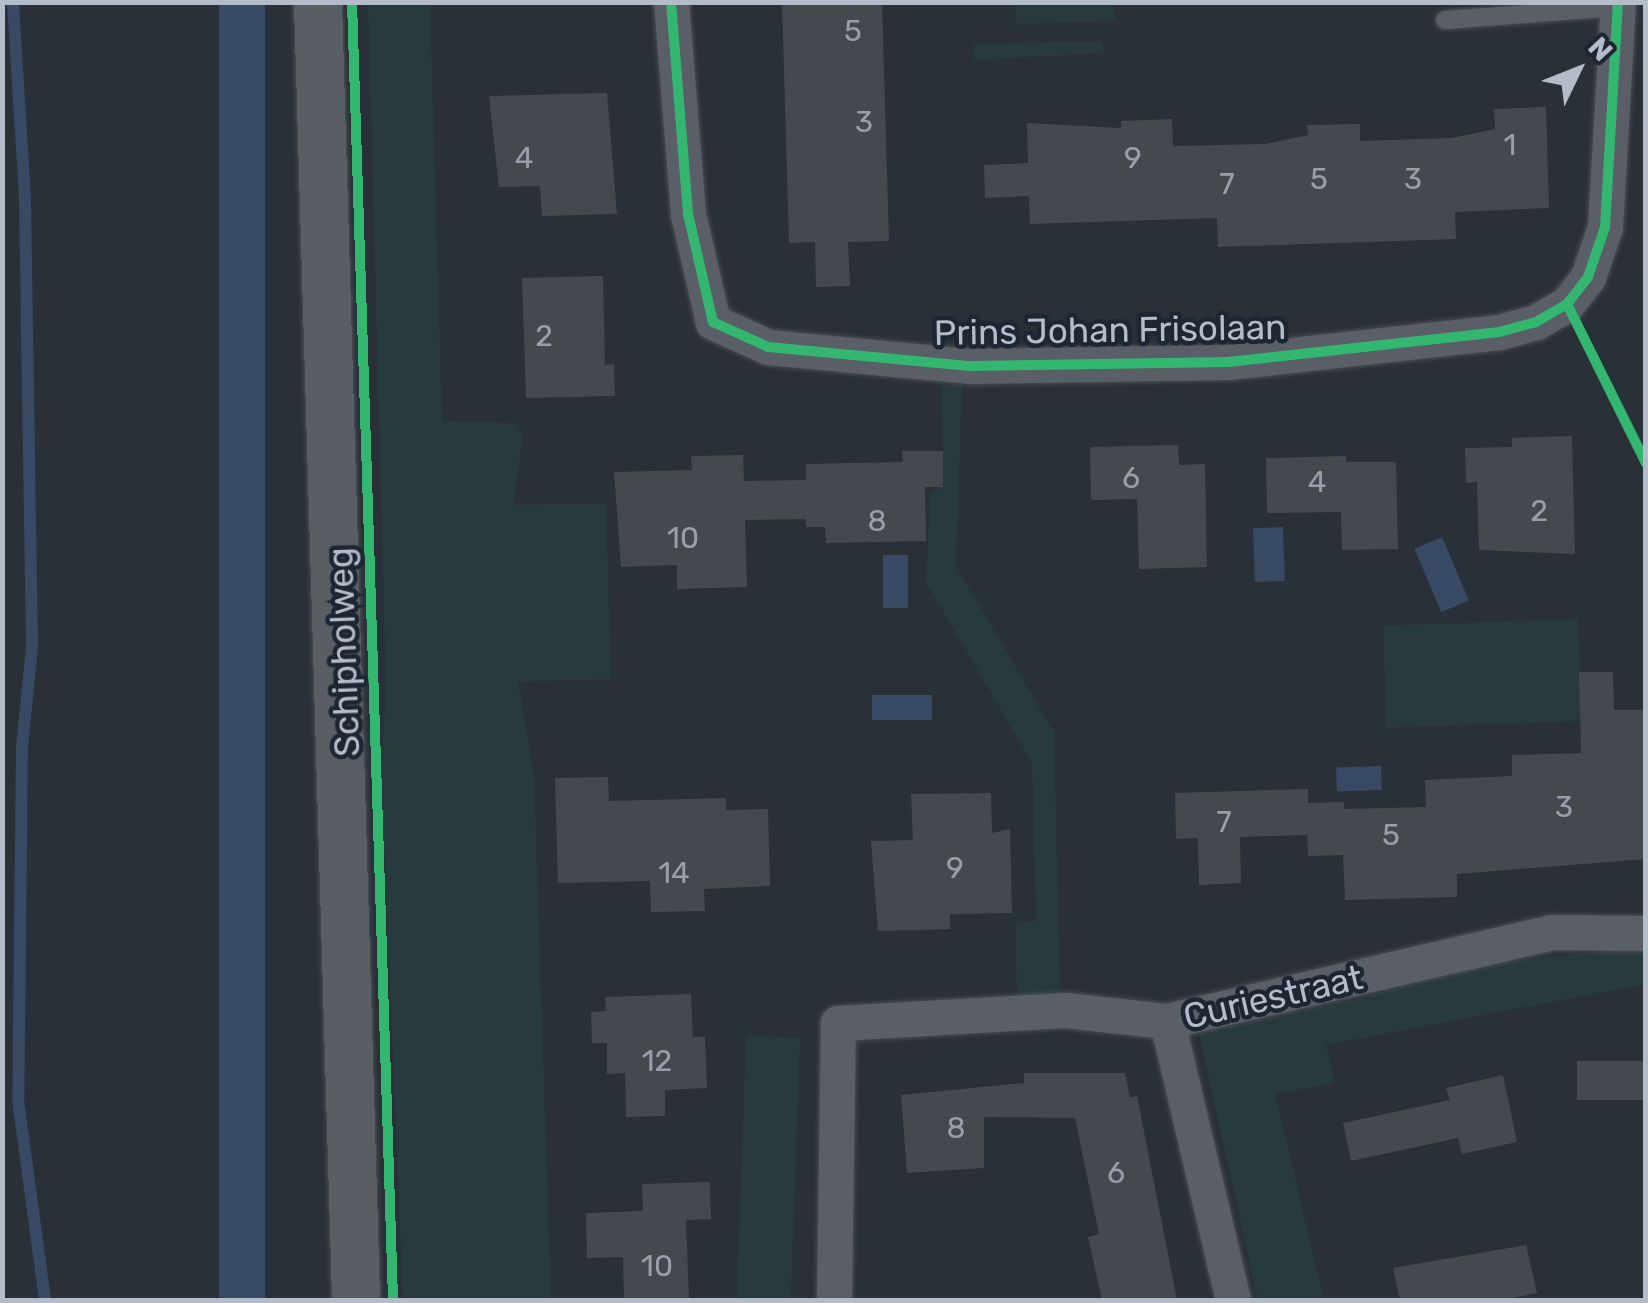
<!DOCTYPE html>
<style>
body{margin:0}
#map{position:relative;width:1648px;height:1303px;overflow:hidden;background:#2a3038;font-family:Rubik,sans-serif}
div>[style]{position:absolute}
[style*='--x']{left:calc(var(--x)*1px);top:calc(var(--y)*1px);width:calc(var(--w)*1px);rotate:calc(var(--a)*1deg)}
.green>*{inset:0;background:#273a3e;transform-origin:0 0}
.water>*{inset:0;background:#384963;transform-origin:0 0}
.stream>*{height:12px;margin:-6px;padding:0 6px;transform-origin:6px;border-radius:6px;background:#384963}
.building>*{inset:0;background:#444950;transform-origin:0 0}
.roads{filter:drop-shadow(0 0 2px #484c53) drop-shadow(0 0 2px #484c53)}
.lane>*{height:18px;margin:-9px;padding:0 9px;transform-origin:9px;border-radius:9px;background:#5a5e66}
.street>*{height:35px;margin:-17.5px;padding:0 17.5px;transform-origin:17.5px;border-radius:17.5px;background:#5a5e66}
.secondary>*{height:48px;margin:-24px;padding:0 24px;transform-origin:24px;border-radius:24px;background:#595d64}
.cycleway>*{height:10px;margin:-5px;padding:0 5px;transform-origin:5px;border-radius:5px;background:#33b770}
span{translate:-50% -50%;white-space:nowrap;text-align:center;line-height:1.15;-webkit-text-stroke:9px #1d2633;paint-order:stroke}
.number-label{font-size:30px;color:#989fab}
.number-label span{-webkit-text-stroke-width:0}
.street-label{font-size:35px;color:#b4bcc9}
.frame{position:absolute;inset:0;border:5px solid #b4bcc9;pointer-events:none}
.north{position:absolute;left:1528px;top:20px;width:100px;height:100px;-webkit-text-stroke:8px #1d2633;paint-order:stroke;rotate:47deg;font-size:28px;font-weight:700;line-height:40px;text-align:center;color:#b4bcc9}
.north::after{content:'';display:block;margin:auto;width:35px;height:45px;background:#b4bcc9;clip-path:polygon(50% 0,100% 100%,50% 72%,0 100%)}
</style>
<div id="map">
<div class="green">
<div style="clip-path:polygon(368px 3px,430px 3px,442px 421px,517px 423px,523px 435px,513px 505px,606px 503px,611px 679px,518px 682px,534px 776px,551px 1300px,403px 1300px,381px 771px,386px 689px)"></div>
<div style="clip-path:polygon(1015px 3px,1114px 3px,1115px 21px,1017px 24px)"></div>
<div style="clip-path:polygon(1102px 41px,1105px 53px,974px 60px,974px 44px)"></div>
<div style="clip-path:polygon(962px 384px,956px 566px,1054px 732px,1060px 993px,1017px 997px,1015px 923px,1036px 921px,1032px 763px,926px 582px,930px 494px,943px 486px,942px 385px)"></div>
<div style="left:1578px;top:619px;width:102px;height:195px;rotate:88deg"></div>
<div style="clip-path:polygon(1645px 947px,1645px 984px,1326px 1045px,1335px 1083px,1275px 1094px,1324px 1300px,1258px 1300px,1198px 1029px,1353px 1000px,1472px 965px)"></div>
<div style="left:746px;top:1036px;width:54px;height:264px;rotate:2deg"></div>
</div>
<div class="water">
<div style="left:219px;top:3px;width:46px;height:1297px"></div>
<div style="left:1283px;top:527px;width:54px;height:30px;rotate:88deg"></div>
<div style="left:1442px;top:537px;width:69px;height:30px;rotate:67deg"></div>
<div style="left:883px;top:555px;width:25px;height:53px"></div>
<div style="left:872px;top:695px;width:60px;height:25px"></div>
<div style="left:1381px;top:766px;width:24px;height:45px;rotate:88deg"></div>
</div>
<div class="stream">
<div style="--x:13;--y:2;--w:199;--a:86.5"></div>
<div style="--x:25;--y:201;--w:446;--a:89.1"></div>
<div style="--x:32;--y:647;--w:100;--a:95.7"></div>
<div style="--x:22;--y:747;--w:353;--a:90.6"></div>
<div style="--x:18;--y:1100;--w:202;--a:82.3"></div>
</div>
<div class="building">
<div style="clip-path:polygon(782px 2px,882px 2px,889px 241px,848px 242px,850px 286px,816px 287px,815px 242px,789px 243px)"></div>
<div style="clip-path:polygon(607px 93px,617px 214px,542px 216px,540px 186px,499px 187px,489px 96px)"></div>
<div style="clip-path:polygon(1546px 107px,1549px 208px,1455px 212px,1456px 239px,1218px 247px,1217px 218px,1030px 224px,1029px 196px,985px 198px,984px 165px,1028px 163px,1027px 123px,1121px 128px,1121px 121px,1172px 119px,1173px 146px,1265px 144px,1308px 135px,1307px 125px,1360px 124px,1360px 141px,1452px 138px,1495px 129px,1494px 109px)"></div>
<div style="clip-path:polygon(603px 276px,605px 365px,614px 364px,615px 396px,526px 398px,522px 278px)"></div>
<div style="clip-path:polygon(1572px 436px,1575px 554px,1479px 550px,1477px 482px,1466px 483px,1465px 448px,1512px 447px,1512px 438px)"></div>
<div style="clip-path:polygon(1178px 445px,1179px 465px,1205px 464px,1207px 567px,1139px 569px,1137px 499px,1091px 500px,1090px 447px)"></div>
<div style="clip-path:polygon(902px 451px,943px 451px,943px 487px,925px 487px,926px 541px,826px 543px,825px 527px,806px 527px,806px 519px,745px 520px,747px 587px,677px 589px,677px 565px,621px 567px,614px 472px,692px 470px,691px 456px,743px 455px,744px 481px,806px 480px,806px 464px,903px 462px)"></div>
<div style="clip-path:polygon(1346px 456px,1346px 462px,1396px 462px,1398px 549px,1342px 550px,1341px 512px,1267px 513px,1266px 458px)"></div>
<div style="clip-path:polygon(1579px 672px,1613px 672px,1614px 710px,1646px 710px,1646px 859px,1457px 874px,1457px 897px,1345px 900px,1343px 855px,1308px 856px,1307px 835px,1240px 837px,1241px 883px,1199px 885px,1198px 838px,1176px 839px,1175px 793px,1308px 789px,1308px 803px,1344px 802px,1344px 809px,1426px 807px,1425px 780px,1512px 776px,1512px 755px,1581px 753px)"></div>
<div style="clip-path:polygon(608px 777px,609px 801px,726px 798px,726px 810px,768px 809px,770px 886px,704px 889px,705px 911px,651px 912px,650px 881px,558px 883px,555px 778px)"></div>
<div style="clip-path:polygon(991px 793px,992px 833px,1010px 829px,1012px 913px,950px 914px,950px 929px,878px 931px,871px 841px,913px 840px,911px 794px)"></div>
<div style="clip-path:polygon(691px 994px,693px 1037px,705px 1037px,707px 1088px,665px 1090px,665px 1116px,626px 1117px,625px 1073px,607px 1074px,607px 1043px,592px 1043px,591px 1012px,606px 1011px,605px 997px)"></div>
<div style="left:1646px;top:1061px;width:39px;height:69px;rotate:90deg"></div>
<div style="clip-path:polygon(1024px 1073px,1125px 1073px,1130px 1098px,1137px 1096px,1177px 1300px,1102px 1300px,1088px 1237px,1099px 1234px,1075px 1118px,984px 1117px,984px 1168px,907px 1173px,901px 1095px,1024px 1083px)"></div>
<div style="clip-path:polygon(1503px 1075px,1517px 1142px,1462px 1154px,1458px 1138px,1351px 1161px,1343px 1123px,1450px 1100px,1446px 1088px)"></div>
<div style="clip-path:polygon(710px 1182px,711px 1219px,686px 1220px,689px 1300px,624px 1300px,623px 1257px,587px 1258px,586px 1213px,643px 1211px,642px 1184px)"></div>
<div style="clip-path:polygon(1526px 1245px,1537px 1293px,1503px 1300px,1400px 1300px,1393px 1268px)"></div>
</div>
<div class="roads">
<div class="lane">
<div style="--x:1445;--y:20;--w:173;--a:-4.3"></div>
</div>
<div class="street">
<div style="--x:671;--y:2;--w:213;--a:85.4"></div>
<div style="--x:688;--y:214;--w:111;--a:77"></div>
<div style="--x:713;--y:322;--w:60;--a:24.4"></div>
<div style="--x:768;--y:347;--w:203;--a:5.4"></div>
<div style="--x:970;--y:366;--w:258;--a:-0.9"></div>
<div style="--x:1228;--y:362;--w:273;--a:-6.3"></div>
<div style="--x:1499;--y:332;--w:38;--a:-15"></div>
<div style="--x:1536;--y:322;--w:36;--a:-30"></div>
<div style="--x:1567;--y:304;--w:34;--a:-52"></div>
<div style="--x:1588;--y:277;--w:53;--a:-71.2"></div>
<div style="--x:1605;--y:227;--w:225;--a:-86.7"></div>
<div style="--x:1167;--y:1021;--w:287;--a:76.7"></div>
<div style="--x:834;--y:1300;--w:277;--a:-89.2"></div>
<div style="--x:838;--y:1023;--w:227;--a:-3.3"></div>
<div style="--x:1065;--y:1010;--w:103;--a:6.2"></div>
<div style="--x:1167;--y:1021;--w:394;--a:-13"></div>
<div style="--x:1551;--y:932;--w:95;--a:0.6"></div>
</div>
<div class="secondary">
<div style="--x:318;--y:2;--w:1299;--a:88.32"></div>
</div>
</div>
<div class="cycleway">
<div style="--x:352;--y:2;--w:1299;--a:88.19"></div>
<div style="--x:671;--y:2;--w:213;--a:85.4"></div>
<div style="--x:688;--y:214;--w:111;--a:77"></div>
<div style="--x:713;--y:322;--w:60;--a:24.4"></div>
<div style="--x:768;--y:347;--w:203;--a:5.4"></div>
<div style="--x:970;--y:366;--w:258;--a:-0.9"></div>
<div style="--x:1228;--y:362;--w:273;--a:-6.3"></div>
<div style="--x:1499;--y:332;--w:38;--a:-15"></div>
<div style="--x:1536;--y:322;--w:36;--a:-30"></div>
<div style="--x:1567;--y:304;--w:34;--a:-52"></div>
<div style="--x:1588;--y:277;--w:53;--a:-71.2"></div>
<div style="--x:1605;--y:227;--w:225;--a:-86.7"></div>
<div style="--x:1567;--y:304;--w:178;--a:63.6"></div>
</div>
<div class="number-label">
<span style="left:853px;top:31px">5</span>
<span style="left:864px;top:122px">3</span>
<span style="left:1510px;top:145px">1</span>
<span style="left:524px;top:158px">4</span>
<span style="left:1133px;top:158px">9</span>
<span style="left:1319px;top:179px">5</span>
<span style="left:1413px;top:179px">3</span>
<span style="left:1227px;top:184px">7</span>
<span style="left:544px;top:336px">2</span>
<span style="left:1131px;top:478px">6</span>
<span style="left:1317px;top:482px">4</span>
<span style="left:1539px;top:511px">2</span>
<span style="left:877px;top:521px">8</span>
<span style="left:683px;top:538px">10</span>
<span style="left:1564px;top:807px">3</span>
<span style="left:1224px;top:822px">7</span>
<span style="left:1391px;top:835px">5</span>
<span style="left:955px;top:868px">9</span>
<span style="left:674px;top:873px">14</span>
<span style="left:657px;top:1061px">12</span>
<span style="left:956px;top:1128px">8</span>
<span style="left:1116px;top:1173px">6</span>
<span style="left:657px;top:1266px">10</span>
</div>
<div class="street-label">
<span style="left:1110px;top:330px;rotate:-1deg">Prins Johan Frisolaan</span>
<span style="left:344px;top:652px;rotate:-92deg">Schipholweg</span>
<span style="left:1273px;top:997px;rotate:-13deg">Curiestraat</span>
</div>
<div class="frame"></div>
<div class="north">N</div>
</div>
